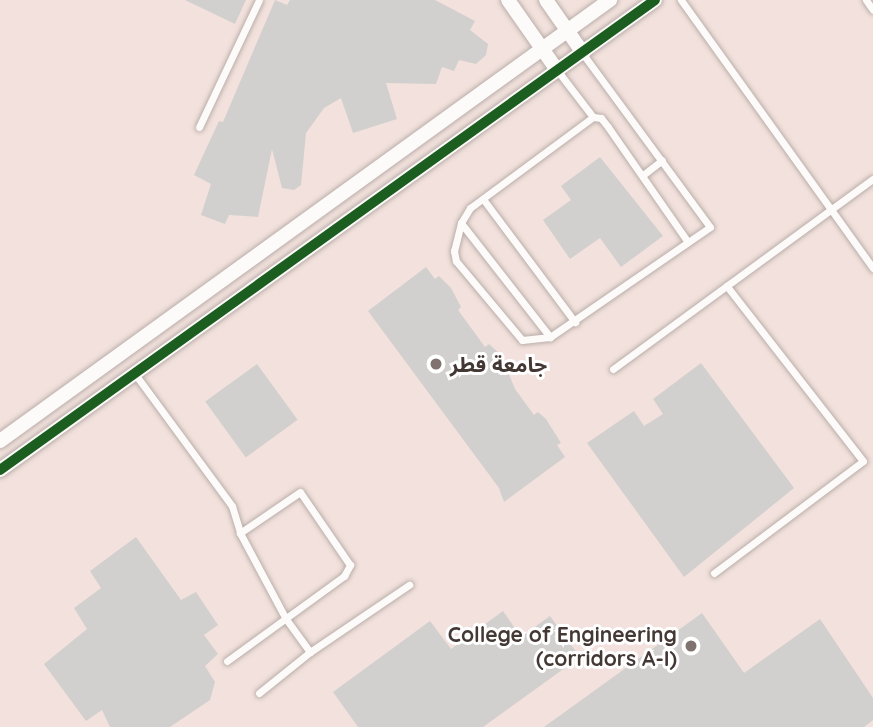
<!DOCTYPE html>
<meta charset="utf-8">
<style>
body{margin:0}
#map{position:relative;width:873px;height:727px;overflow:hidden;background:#f2e1dc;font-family:Quicksand,"Noto Sans Arabic",sans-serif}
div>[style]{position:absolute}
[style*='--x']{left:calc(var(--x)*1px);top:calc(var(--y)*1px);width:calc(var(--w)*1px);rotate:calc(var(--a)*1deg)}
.building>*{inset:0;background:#d2d0ce;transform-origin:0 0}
.roads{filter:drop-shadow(0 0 2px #baaeaa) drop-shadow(0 0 2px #baaeaa)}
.lane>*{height:7px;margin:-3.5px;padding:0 3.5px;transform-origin:3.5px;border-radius:3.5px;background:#fdfafa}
.street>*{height:14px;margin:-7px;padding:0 7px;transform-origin:7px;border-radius:7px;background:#fdfafa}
.cycleway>*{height:10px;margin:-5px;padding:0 5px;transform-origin:5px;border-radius:5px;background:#1b5e20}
.dots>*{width:19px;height:19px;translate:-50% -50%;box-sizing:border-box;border:4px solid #fff;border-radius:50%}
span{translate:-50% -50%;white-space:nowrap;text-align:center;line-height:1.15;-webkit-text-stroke:6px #fff;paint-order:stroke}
.poi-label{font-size:21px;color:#433834;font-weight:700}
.left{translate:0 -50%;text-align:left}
.right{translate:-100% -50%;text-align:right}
</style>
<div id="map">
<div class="building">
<div style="clip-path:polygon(185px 0,246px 0,235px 24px)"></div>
<div style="clip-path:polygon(275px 0,287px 5px,290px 0,435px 0,475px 21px,470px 30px,488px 44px,486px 55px,476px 64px,459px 60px,454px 71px,442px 67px,436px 84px,386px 83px,397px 119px,353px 133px,341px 98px,324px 108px,306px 133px,301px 185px,294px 190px,282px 188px,272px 149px,258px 217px,229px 215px,225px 224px,201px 215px,211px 184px,194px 175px,219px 121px,223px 122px)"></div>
<div style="clip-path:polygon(600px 157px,663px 236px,621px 267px,600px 238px,570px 259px,543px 220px,571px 200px,561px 186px)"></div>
<div style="clip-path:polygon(426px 267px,435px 279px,439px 276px,451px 288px,461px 307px,458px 310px,485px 347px,489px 344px,501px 355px,515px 389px,534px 415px,538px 412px,546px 419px,561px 443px,557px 445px,565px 457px,504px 502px,499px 488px,368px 311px)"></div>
<div style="clip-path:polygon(701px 363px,794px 488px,684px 577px,587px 443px,634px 411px,644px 426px,663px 414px,653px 399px)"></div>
<div style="left:257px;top:364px;width:69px;height:64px;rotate:54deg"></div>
<div style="clip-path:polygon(136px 537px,181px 600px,196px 592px,218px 625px,204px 635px,218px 654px,205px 666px,215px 682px,210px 700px,170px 727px,110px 727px,102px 710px,86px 721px,44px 664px,87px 629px,74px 608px,101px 588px,90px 571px)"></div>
<div style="clip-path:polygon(503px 611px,521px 637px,550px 616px,580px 657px,483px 727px,358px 727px,333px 692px,430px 621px,451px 649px)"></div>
<div style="clip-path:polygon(702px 613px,744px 673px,820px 619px,873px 698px,873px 720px,864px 727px,544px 727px)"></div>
</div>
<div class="roads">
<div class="lane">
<div style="--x:681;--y:0;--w:330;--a:54.4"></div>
<div style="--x:866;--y:0;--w:12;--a:55"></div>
<div style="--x:557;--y:70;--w:59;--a:52.5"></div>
<div style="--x:593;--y:117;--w:153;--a:143.5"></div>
<div style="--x:470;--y:208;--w:17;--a:121"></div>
<div style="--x:461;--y:223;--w:145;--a:52"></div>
<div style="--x:550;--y:337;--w:194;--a:-34.5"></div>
<div style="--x:710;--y:227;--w:215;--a:-126.3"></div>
<div style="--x:593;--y:117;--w:8;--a:7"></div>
<div style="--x:601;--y:118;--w:11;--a:52"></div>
<div style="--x:608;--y:127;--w:140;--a:55.2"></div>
<div style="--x:199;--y:127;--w:140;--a:-64.7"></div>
<div style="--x:643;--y:175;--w:24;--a:-38"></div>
<div style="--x:483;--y:199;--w:154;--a:53.2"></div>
<div style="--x:461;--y:223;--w:29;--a:104"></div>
<div style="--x:454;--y:251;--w:10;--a:79"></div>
<div style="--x:456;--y:261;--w:103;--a:50.1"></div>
<div style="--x:522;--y:340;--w:28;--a:-6"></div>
<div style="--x:613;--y:369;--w:322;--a:-36.2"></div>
<div style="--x:135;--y:374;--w:164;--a:53.7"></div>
<div style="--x:232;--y:506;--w:28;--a:73"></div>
<div style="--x:240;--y:533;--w:98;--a:61.9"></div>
<div style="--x:286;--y:619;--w:41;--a:54"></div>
<div style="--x:310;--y:652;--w:120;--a:-34.1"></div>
<div style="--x:714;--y:573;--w:186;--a:-36.9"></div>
<div style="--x:863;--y:461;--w:222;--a:-127.9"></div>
<div style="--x:227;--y:661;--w:145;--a:-36"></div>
<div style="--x:344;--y:576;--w:13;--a:-61"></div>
<div style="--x:350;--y:565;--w:88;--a:-124.4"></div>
<div style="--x:300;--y:492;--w:73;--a:145.7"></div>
<div style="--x:259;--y:693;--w:65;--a:-38.8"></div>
</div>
<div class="street">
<div style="--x:508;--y:0;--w:85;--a:55"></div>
<div style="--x:546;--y:0;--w:65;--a:55.1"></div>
<div style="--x:0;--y:441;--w:753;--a:-35.87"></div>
<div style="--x:0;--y:470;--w:806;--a:-35.66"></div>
</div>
</div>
<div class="cycleway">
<div style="--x:0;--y:470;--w:806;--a:-35.66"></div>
</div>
<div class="dots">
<div style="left:436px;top:364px;background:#80736f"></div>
<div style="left:691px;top:646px;background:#80736f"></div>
</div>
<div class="poi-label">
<span class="left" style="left:450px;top:364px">جامعة قطر</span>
<span class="right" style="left:677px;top:646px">College of Engineering<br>(corridors A-I)</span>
</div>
</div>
